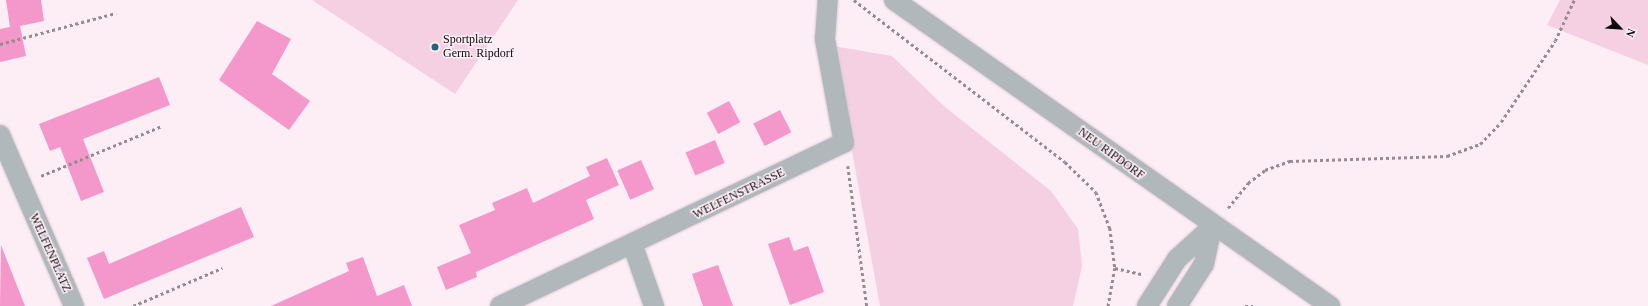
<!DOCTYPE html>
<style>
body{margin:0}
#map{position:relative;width:1648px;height:306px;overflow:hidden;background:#fdeef5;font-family:"Times New Roman",serif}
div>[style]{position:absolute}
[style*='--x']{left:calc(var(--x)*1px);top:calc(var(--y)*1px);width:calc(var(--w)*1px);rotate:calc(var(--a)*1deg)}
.green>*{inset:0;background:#f4d0e2}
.building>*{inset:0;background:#f497ca;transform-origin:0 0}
.path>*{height:2.5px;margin-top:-1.25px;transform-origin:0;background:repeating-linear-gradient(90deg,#968c90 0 3px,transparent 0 6px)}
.roads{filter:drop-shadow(0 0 1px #d7cad0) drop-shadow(0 0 1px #d7cad0)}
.minor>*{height:20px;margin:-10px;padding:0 10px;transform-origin:10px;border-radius:10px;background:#b1b8bb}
.dots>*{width:11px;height:11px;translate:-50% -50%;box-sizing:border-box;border:2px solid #fdeef5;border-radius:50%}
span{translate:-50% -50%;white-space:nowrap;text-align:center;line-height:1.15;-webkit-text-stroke:3px #fdeef5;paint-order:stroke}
.poi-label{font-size:12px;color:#0e0a0c}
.left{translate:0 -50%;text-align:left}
.street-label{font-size:12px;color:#0e0a0c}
.north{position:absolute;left:1600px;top:8px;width:40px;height:40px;-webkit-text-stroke:3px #fdeef5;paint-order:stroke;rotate:115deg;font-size:11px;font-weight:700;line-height:16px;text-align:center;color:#0e0a0c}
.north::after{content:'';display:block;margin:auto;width:14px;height:18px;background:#0e0a0c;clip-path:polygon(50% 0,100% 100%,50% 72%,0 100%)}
</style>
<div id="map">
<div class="green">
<div style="clip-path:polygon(312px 0,518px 0,455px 94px)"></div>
<div style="clip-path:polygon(1560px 0,1648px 0,1648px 65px,1547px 25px)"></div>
<div style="clip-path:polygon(833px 46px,892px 56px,945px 107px,1051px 191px,1078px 229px,1082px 266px,1073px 306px,880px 306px)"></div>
</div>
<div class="building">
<div style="clip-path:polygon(6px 0,41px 0,44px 21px,20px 26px,26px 56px,0 62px,0 29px,10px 27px)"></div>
<div style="clip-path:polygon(257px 21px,291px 39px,272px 74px,310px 101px,289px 130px,219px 80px)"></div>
<div style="clip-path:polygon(159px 77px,170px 105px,83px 139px,104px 192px,81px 201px,60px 147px,50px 151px,39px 124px)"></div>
<div style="left:729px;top:101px;width:24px;height:25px;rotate:62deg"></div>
<div style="left:780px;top:110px;width:25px;height:30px;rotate:63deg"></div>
<div style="left:715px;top:140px;width:25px;height:32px;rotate:67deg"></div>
<div style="clip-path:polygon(607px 158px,619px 185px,586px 200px,594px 219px,476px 272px,477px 277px,446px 290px,437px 267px,471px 253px,459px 225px,495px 210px,492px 203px,527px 188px,533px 203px,590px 176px,586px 167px)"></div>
<div style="left:641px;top:160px;width:32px;height:26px;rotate:66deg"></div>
<div style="clip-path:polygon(241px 207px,254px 237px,104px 299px,87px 258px,104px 251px,109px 264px)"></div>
<div style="clip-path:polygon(789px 237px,794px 251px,808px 246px,824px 292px,790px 305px,768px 244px)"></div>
<div style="clip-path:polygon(1px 245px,25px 306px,0 306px)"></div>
<div style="clip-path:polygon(363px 257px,377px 296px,404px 285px,412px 306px,271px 306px,349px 271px,346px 263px)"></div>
<div style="clip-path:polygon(718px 265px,733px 306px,703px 306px,692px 274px)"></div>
</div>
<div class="path">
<div style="--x:854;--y:0;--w:266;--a:37.5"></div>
<div style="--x:1065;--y:162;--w:43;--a:44.1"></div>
<div style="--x:1096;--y:192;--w:39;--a:69"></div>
<div style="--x:1110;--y:228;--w:40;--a:82.9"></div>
<div style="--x:1115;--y:268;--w:39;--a:100"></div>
<div style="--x:0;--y:44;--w:120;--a:-15"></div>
<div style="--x:848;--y:166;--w:141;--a:82.3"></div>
<div style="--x:41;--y:176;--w:131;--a:-22.5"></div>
<div style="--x:1228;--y:208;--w:32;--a:-51"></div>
<div style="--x:1248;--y:183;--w:21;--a:-37"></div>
<div style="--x:1265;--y:170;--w:27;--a:-20"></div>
<div style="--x:1290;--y:161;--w:157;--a:-1.8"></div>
<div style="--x:1447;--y:156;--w:35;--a:-20"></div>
<div style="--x:1480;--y:144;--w:30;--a:-46"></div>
<div style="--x:1501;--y:122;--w:97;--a:-56.3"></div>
<div style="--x:1555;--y:41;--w:45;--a:-65.1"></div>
<div style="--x:1115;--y:268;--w:28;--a:13"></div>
<div style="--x:133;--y:306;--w:97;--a:-23.1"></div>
<div style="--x:1245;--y:306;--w:8;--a:0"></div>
</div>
<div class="roads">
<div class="minor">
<div style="--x:894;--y:0;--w:533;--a:35.06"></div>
<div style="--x:0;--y:135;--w:186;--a:66.6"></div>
<div style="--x:633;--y:246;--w:64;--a:70.7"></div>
<div style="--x:500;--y:306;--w:381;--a:-25.4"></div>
<div style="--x:844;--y:143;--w:106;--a:-100.4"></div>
<div style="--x:825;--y:39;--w:39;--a:-86"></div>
<div style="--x:1147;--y:306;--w:56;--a:-57.4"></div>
<div style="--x:1177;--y:259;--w:47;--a:-42.4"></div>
<div style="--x:1177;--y:306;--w:50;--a:-57.3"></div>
<div style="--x:1204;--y:264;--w:38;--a:-78"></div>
</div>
</div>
<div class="dots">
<div style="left:435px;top:47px;background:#246379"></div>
</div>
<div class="poi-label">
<span class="left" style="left:443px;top:47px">Sportplatz<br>Germ. Ripdorf</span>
</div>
<div class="street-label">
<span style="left:1111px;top:154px;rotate:36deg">NEU RIPDORF</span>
<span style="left:739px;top:194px;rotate:-26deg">WELFENSTRASSE</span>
<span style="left:50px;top:253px;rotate:66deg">WELFENPLATZ</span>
</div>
<div class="north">N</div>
</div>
